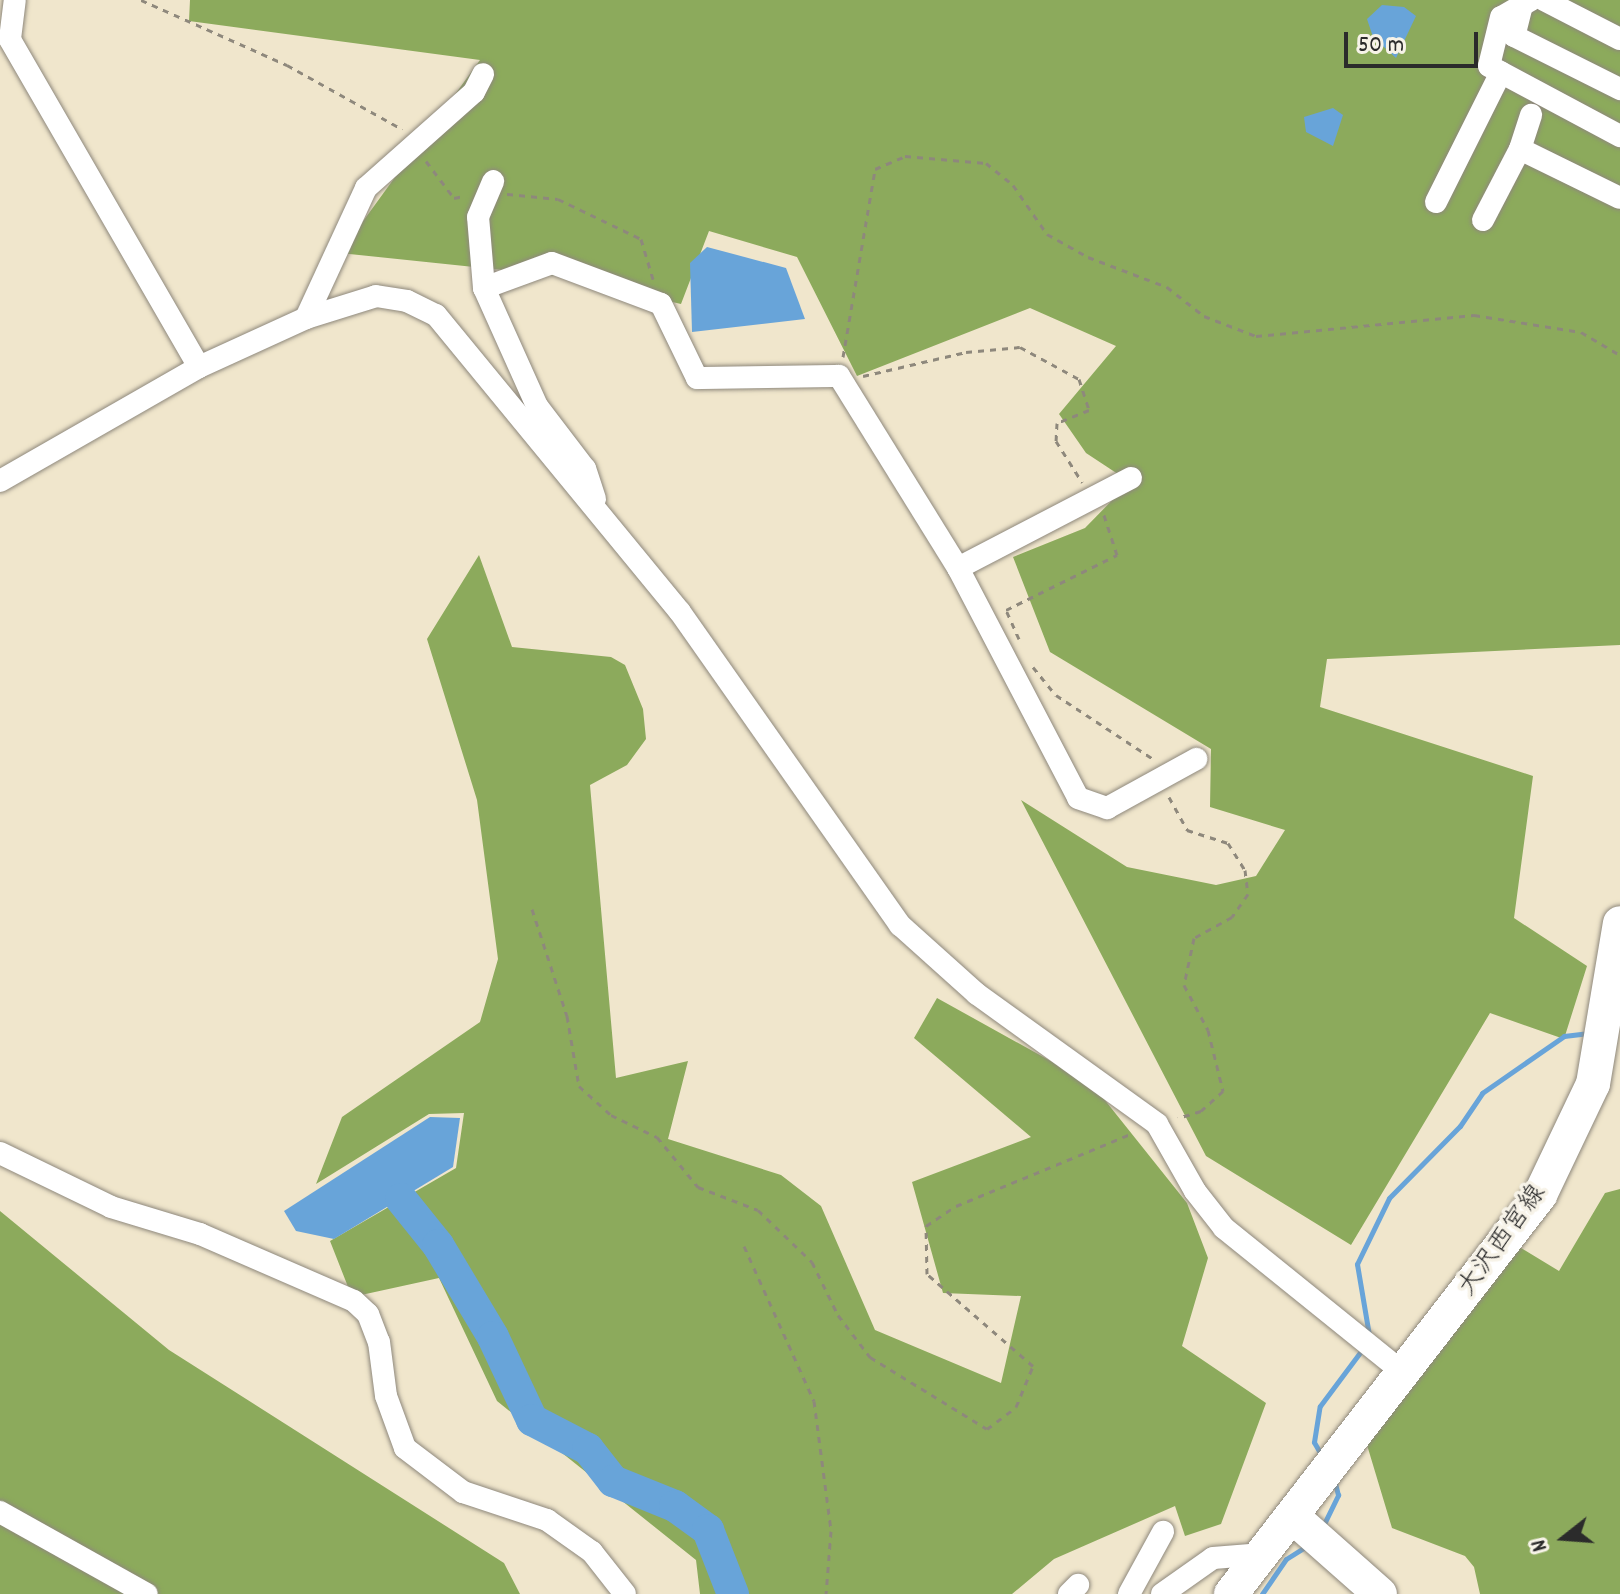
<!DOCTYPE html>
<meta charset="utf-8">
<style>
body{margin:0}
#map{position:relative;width:1620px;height:1594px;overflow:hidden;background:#f0e6cc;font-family:Dekko,"Klee One",sans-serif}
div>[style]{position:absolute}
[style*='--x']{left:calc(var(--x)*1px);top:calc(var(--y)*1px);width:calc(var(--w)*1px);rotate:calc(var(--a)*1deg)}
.forest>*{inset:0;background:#8caa5c}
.water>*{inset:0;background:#68a4d9}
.stream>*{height:5px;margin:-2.5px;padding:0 2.5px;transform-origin:2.5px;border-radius:2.5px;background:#68a4d9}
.river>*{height:32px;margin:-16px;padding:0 16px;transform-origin:16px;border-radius:16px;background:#68a4d9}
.path>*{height:3px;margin-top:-1.5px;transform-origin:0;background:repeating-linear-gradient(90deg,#8e887c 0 6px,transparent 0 12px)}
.roads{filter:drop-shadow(0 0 2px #8e887c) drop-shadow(0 0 2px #8e887c)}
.minor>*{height:22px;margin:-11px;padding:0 11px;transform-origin:11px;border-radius:11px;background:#fff}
.primary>*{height:34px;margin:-17px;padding:0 17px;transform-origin:17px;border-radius:17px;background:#fff}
span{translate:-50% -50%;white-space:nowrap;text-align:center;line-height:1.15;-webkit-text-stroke:7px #f7f3e8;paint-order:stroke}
.street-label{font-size:26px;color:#2b2b2b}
.north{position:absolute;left:1524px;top:1498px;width:80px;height:80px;-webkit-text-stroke:6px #f7f3e8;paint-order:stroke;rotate:253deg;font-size:22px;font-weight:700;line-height:32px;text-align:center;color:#2b2b2b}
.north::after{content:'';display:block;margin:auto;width:28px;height:36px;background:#2b2b2b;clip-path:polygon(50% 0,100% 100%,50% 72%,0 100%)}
.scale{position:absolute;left:1344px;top:32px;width:134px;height:36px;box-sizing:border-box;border:4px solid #2b2b2b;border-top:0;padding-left:10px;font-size:24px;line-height:28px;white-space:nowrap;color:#2b2b2b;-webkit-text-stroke:6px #f7f3e8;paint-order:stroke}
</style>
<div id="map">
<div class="forest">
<div style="clip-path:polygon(190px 0,1620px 0,1620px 645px,1327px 659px,1320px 707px,1533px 776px,1514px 918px,1587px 966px,1564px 1039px,1490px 1013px,1351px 1245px,1206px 1156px,1021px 800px,1127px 867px,1216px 885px,1256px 876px,1285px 830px,1210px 807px,1211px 749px,1050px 652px,1013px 557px,1085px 528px,1130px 482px,1086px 453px,1059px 414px,1116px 346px,1030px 308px,857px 376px,797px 257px,709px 231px,681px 304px,559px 276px,340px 253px,480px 60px,189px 21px)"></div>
<div style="clip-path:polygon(479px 555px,512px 647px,611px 657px,625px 665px,643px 709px,646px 739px,627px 765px,590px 785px,616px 1078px,688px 1061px,668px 1139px,781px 1175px,821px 1206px,875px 1330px,1001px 1383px,1021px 1296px,943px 1293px,912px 1182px,1031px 1137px,914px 1038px,937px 998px,1092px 1084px,1187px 1203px,1208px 1258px,1182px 1346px,1266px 1403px,1221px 1524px,1185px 1536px,1175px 1506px,1054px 1559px,1012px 1594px,700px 1594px,696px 1560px,497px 1401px,439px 1278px,352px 1297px,330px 1241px,456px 1168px,464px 1113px,429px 1114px,316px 1184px,342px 1117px,480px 1022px,498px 959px,477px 800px,427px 639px)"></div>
<div style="clip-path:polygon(1620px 1189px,1620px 1594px,1480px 1594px,1474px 1567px,1465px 1556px,1392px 1528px,1367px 1445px,1511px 1242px,1559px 1271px,1605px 1193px)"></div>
<div style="clip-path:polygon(0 1211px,169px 1350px,504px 1563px,520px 1594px,0 1594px)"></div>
</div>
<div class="water">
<div style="clip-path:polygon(1382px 5px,1404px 7px,1416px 16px,1396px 58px,1373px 37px,1367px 19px)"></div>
<div style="clip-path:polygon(1333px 108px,1343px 115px,1333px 146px,1306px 132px,1304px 117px)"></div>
<div style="clip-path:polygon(707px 247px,786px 268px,805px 319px,692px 332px,690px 263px)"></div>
<div style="clip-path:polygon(430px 1117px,460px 1118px,453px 1167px,334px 1239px,296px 1231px,284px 1211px)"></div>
</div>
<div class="stream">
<div style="--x:1369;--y:1335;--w:72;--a:-99.6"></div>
<div style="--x:1357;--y:1264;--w:73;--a:-64.1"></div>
<div style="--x:1389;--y:1198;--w:101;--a:-45.4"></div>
<div style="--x:1460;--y:1126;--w:40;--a:-56"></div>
<div style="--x:1482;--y:1093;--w:100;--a:-34.8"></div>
<div style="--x:1564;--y:1036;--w:23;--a:-7"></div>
<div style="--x:1322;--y:1456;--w:16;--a:-120"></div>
<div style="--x:1314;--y:1442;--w:36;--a:-81"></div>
<div style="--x:1320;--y:1406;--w:74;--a:-53.3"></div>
<div style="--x:1322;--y:1528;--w:37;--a:-64"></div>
<div style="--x:1338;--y:1495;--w:12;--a:-104"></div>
<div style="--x:1262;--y:1594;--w:42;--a:-55.6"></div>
<div style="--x:1286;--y:1559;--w:26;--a:-32"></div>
</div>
<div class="river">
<div style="--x:401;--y:1199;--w:59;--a:51.2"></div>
<div style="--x:438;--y:1245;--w:107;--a:59.1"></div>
<div style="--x:493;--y:1337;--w:92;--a:64.8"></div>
<div style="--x:532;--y:1420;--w:63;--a:27.4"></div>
<div style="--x:588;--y:1449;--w:41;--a:52"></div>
<div style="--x:613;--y:1481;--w:67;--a:22"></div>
<div style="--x:675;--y:1506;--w:41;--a:36"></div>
<div style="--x:708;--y:1530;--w:69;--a:68.7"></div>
</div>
<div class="path">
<div style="--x:141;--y:0;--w:160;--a:24"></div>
<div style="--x:287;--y:65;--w:132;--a:29.1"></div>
<div style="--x:426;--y:161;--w:46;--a:52.9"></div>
<div style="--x:454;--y:198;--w:10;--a:-11"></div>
<div style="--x:507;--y:194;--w:51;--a:5.6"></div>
<div style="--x:558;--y:199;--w:92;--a:25.7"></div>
<div style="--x:641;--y:239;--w:42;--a:73.3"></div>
<div style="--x:843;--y:357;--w:191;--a:-80.3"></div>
<div style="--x:875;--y:169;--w:33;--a:-23"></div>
<div style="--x:905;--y:156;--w:81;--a:4.9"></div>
<div style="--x:986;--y:163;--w:35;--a:39"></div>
<div style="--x:1013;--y:185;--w:60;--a:55.2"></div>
<div style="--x:1047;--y:234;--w:47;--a:29.3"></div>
<div style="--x:1088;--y:257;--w:85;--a:20.8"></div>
<div style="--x:1167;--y:287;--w:47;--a:38.1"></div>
<div style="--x:1204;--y:316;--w:56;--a:21"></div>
<div style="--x:1256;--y:336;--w:219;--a:-5.5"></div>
<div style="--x:1474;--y:315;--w:108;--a:9"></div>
<div style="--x:1581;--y:332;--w:45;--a:30.5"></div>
<div style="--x:863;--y:376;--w:106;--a:-13.1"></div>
<div style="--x:966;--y:352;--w:54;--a:-5.3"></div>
<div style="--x:1020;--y:347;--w:67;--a:28.5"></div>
<div style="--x:1079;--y:379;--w:33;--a:72"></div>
<div style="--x:1089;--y:410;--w:35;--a:158"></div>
<div style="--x:1057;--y:423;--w:18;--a:93"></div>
<div style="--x:1056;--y:441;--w:49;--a:57.6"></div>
<div style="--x:1019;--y:639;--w:32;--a:-114"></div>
<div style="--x:1006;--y:610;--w:124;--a:-26.4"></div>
<div style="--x:1117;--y:555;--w:45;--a:-108"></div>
<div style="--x:1033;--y:667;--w:36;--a:51"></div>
<div style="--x:1056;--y:695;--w:116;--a:33.4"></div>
<div style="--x:1169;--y:797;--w:38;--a:61"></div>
<div style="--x:1187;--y:830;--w:43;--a:17.6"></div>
<div style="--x:1228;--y:843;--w:32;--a:58"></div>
<div style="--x:1245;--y:870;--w:24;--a:83"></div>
<div style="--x:1248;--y:894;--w:28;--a:125"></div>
<div style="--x:1232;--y:917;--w:43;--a:151.1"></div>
<div style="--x:1194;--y:938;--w:48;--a:102"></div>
<div style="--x:1184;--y:985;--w:51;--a:61.9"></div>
<div style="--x:1208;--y:1030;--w:63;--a:76.2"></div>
<div style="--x:1223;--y:1091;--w:30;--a:138"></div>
<div style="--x:1201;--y:1111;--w:24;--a:163"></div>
<div style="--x:532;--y:909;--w:113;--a:71.9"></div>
<div style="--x:567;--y:1016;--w:71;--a:80.3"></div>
<div style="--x:579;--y:1086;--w:43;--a:42.2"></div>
<div style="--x:611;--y:1115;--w:51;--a:25.6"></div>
<div style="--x:657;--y:1137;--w:65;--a:50.6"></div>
<div style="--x:698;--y:1187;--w:64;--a:21"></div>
<div style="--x:758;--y:1210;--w:75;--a:43.9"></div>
<div style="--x:812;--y:1262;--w:59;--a:63.9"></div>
<div style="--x:838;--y:1315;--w:53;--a:52.7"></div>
<div style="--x:870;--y:1357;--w:137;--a:31.6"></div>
<div style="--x:987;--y:1429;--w:36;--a:-37"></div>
<div style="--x:1016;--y:1407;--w:44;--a:-67.5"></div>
<div style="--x:1033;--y:1366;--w:140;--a:-139"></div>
<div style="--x:927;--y:1274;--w:48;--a:-91.2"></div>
<div style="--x:926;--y:1226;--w:36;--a:-34"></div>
<div style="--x:956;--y:1206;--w:191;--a:-22.4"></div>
<div style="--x:744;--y:1246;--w:170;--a:65.7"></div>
<div style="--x:814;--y:1401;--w:131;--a:82.5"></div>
<div style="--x:831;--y:1531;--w:63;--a:94.5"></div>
</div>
<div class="roads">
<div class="minor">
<div style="--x:1531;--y:0;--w:34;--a:150"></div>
<div style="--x:1501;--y:17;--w:50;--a:103.8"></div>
<div style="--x:1489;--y:66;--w:149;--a:28.1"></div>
<div style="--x:1544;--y:0;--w:85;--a:27.2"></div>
<div style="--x:1522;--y:5;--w:32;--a:104"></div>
<div style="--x:1514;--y:36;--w:119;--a:26.6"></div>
<div style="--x:1520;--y:149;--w:36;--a:-72"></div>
<div style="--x:1436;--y:202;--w:145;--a:-63.4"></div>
<div style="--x:1483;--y:220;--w:80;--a:-62.5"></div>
<div style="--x:1520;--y:149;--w:111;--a:26.1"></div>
<div style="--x:484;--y:288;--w:71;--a:-94.8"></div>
<div style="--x:478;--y:217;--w:39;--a:-67"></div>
<div style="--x:306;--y:318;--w:143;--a:-65.2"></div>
<div style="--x:366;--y:188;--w:144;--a:-41.6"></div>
<div style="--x:474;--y:92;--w:20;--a:-63"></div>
<div style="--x:199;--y:367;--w:118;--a:-24.6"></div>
<div style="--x:306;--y:318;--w:73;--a:-17.4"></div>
<div style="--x:376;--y:296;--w:31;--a:9"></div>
<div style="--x:407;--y:301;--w:32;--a:26"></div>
<div style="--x:436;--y:315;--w:384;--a:50.6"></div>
<div style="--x:680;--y:612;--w:383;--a:54.9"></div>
<div style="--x:900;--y:925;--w:103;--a:41.9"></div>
<div style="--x:977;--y:994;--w:222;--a:35.8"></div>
<div style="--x:1157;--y:1124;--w:77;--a:60.4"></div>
<div style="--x:1195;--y:1191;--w:47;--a:51.9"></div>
<div style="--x:1224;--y:1228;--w:231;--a:38.9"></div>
<div style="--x:1131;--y:478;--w:195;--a:152.5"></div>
<div style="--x:958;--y:568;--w:259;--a:62.4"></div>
<div style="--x:1078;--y:798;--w:31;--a:19"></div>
<div style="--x:1107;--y:808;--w:102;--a:-28.8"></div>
<div style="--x:0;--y:481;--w:229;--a:-29.8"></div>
<div style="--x:199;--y:367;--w:379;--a:-120"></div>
<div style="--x:10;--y:39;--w:39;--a:-83"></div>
<div style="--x:595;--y:499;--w:32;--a:-108"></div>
<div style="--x:585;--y:469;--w:79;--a:-127.3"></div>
<div style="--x:537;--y:406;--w:129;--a:-114.2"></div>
<div style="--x:484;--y:288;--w:72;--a:-20.2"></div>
<div style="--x:552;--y:263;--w:116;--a:20.6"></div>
<div style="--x:661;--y:304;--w:82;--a:64.1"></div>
<div style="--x:697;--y:378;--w:142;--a:-0.8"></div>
<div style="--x:839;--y:376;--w:226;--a:58.2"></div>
<div style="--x:0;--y:1153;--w:123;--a:25.9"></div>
<div style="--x:111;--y:1207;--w:93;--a:16.9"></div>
<div style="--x:200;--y:1234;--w:168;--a:23.5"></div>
<div style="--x:354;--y:1301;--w:19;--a:43"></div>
<div style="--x:368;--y:1314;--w:30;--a:69"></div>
<div style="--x:379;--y:1342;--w:54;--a:82.6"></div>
<div style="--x:386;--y:1396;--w:55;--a:69.9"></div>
<div style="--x:405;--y:1448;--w:73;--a:37.2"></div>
<div style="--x:463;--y:1492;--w:89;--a:18.4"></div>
<div style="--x:547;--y:1520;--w:55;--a:35.4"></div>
<div style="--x:592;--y:1552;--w:53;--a:51.8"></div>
<div style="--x:0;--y:1512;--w:168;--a:29.2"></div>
<div style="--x:1069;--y:1594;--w:13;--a:-45"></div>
<div style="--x:1129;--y:1594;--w:71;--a:-61.3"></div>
<div style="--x:1162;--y:1594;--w:62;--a:-35.2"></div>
<div style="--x:1213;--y:1558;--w:50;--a:-4.6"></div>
</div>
<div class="primary">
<div style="--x:1293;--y:1517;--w:116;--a:41.5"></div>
<div style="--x:1231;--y:1594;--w:505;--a:-52.24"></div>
<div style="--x:1540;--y:1195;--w:123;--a:-64.5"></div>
<div style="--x:1593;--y:1084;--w:163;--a:-80.5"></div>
</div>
</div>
<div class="street-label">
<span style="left:1503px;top:1241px;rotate:-54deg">大沢西宮線</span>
</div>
<div class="north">N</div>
<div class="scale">50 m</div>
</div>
